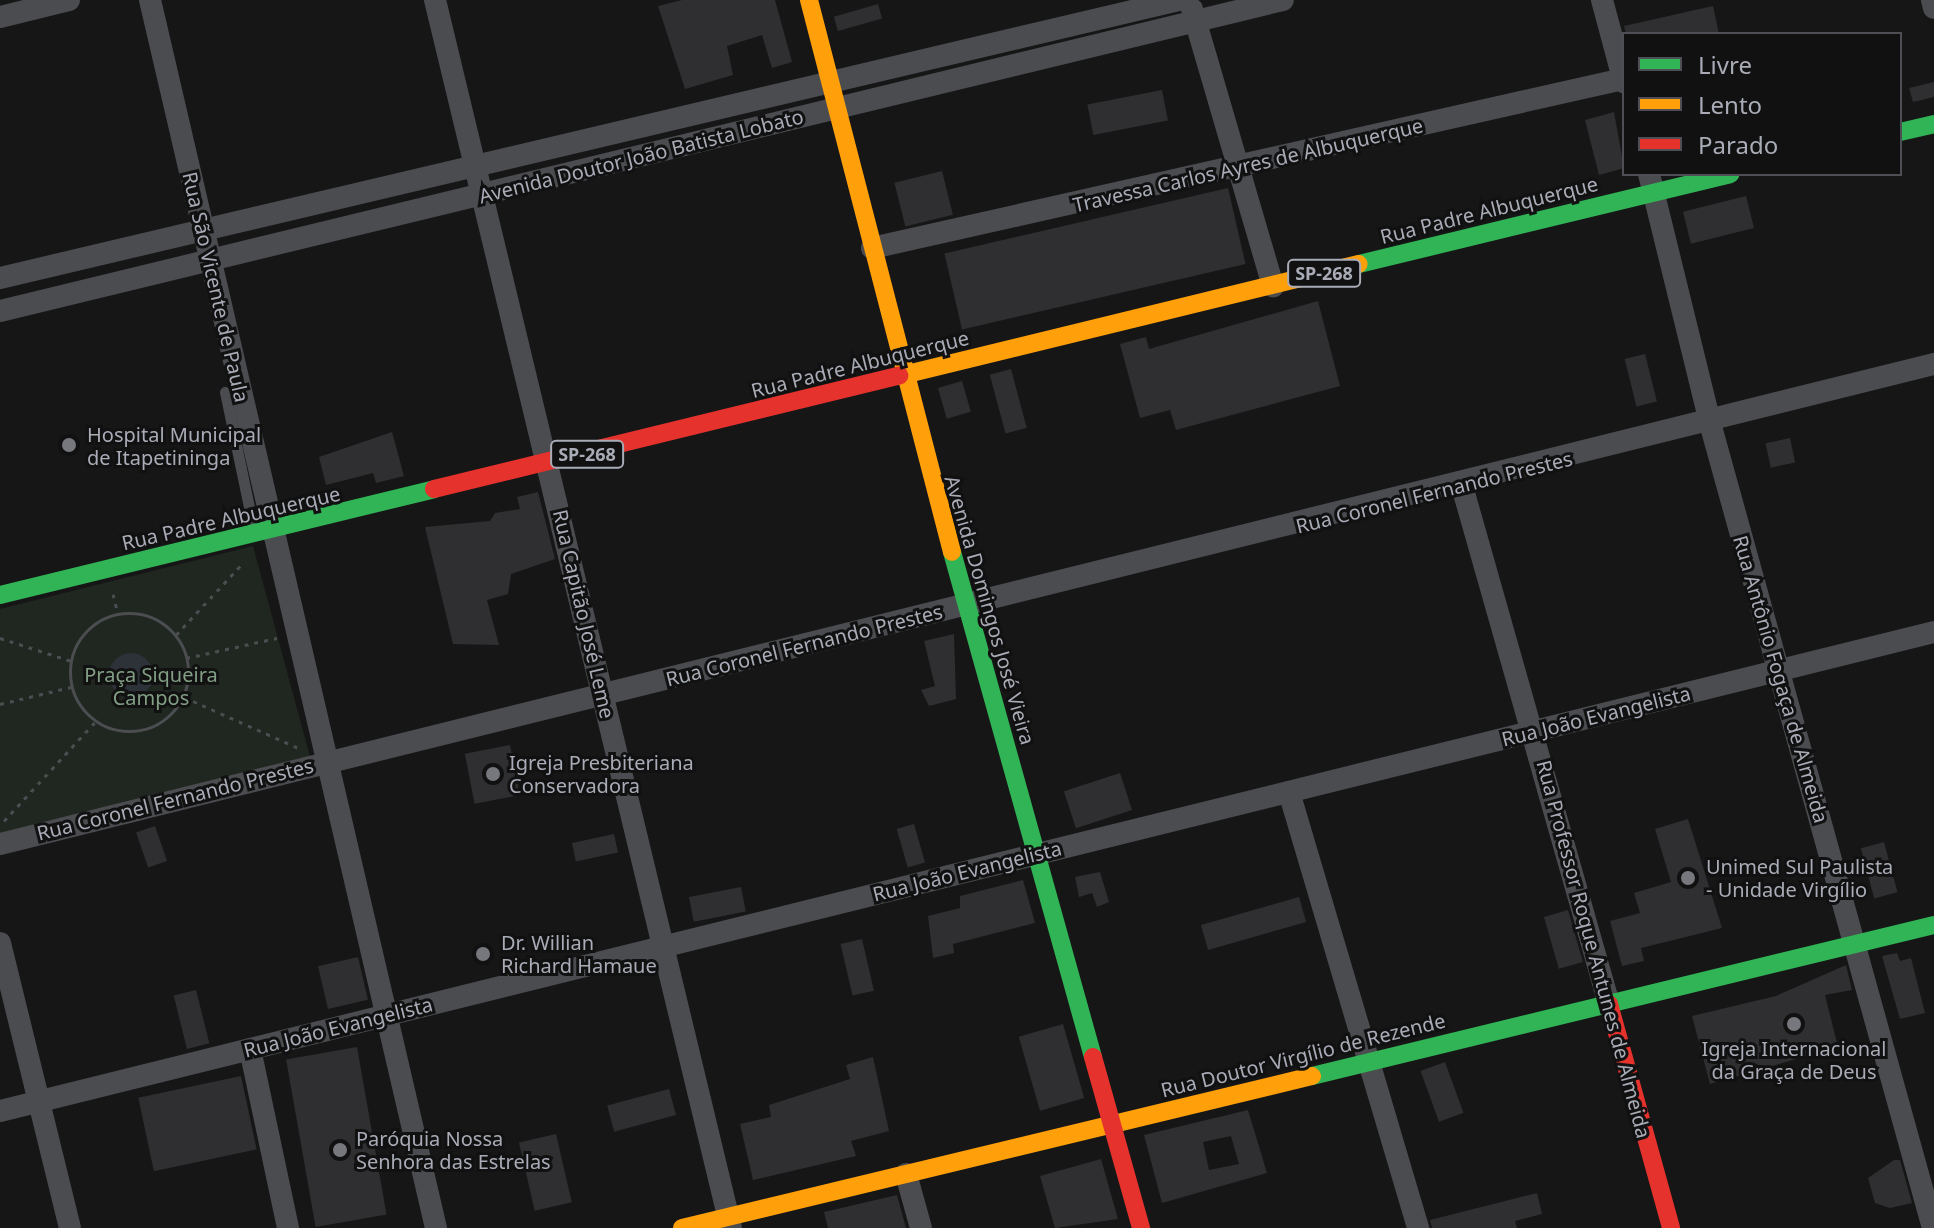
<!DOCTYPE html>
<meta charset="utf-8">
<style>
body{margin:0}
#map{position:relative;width:1934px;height:1228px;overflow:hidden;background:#161617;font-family:"Noto Sans",sans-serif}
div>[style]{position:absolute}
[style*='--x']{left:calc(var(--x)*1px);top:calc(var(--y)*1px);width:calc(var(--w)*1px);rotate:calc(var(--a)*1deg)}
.green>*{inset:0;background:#202721}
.water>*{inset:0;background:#2d3239}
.round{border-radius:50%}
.building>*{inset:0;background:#2f2f31;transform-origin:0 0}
.path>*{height:3px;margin-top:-1.5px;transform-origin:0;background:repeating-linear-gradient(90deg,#4c4d50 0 4px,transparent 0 10px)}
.path>.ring{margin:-1.5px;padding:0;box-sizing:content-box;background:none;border:3px solid #4c4d50;border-radius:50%}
.lane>*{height:11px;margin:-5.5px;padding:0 5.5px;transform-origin:5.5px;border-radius:5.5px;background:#4b4c4f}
.street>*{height:22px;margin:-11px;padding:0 11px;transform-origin:11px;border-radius:11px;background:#4b4c4f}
.fast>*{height:18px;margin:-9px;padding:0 9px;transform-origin:9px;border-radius:9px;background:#30b455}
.slow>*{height:18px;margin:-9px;padding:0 9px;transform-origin:9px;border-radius:9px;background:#ff9f0a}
.jam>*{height:18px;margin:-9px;padding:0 9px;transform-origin:9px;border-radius:9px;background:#e5322d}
.dots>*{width:22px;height:22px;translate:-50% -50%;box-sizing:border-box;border:4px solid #111112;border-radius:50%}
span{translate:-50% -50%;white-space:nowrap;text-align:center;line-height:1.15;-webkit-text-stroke:6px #111112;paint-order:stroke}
.shield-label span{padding:2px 6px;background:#111112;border:2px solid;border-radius:6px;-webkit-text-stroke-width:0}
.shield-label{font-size:18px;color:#a9acb6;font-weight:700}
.street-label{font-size:20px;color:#a9acb6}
.poi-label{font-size:20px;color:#a9acb6}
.left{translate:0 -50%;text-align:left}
.park-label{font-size:20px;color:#829f85}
.legend{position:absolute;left:1622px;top:32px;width:280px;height:144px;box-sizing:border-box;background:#111112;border:2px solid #4e4f54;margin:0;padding:10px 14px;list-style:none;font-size:24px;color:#a9acb6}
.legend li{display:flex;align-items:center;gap:16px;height:40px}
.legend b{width:40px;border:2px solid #4e4f54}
</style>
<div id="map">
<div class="green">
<div style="clip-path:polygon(253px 546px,312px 764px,0 837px,0 609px)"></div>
</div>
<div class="water">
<div class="round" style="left:109px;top:653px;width:44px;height:44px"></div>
</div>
<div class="building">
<div style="clip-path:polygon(682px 0,775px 0,792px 62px,772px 68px,762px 35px,727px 46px,733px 75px,685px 89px,658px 6px)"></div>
<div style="left:878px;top:4px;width:15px;height:46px;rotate:74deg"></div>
<div style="clip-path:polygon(1713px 6px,1719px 34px,1626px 34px,1624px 26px)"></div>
<div style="clip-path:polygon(1934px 82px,1934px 97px,1913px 102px,1909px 88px)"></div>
<div style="left:1162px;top:90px;width:31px;height:76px;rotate:79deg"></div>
<div style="clip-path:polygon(1614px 112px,1624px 168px,1599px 175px,1585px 120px)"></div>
<div style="left:942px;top:171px;width:45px;height:49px;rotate:76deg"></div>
<div style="left:1228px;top:188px;width:78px;height:291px;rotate:77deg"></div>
<div style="left:1746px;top:196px;width:33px;height:65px;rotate:76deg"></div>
<div style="clip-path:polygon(1318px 301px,1340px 386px,1176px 430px,1170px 410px,1140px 418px,1120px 344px,1146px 337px,1149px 349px)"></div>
<div style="left:1645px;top:354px;width:49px;height:21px;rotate:76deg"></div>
<div style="left:1011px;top:369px;width:61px;height:22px;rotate:75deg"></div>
<div style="left:962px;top:381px;width:32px;height:25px;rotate:74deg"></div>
<div style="clip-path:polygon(392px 432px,404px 476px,376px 483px,373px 473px,326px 485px,319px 457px)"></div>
<div style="left:1790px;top:438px;width:25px;height:25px;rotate:78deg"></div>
<div style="clip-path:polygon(538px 492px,555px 559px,511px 574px,508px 594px,487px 600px,499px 645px,453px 644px,425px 527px,490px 521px,495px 513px,520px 509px,517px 497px)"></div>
<div style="clip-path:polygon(954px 634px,956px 699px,929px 706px,921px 690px,935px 686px,924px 641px)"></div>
<div style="left:510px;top:745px;width:51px;height:46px;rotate:79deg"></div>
<div style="left:1120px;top:773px;width:39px;height:59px;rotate:72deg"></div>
<div style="clip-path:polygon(1688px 819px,1722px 928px,1641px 948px,1644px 961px,1622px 966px,1610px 921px,1640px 913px,1634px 893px,1671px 882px,1655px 829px)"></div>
<div style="left:914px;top:824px;width:40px;height:18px;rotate:74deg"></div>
<div style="left:155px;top:826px;width:37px;height:20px;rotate:71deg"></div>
<div style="left:614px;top:834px;width:19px;height:43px;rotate:78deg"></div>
<div style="left:1884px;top:842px;width:52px;height:24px;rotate:75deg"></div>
<div style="clip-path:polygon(1100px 872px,1109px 902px,1097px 907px,1092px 893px,1079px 897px,1075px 877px)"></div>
<div style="clip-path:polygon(1023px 880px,1035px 923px,953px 944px,954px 953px,933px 958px,928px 916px,960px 908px,960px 896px)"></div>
<div style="left:741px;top:887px;width:25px;height:53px;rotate:79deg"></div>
<div style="left:1299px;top:897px;width:26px;height:102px;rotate:74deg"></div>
<div style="left:1568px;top:910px;width:54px;height:25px;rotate:74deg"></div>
<div style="left:862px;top:939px;width:53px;height:22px;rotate:77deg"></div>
<div style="clip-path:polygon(1897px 953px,1900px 961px,1911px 958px,1925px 1013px,1900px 1019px,1882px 956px)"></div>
<div style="left:358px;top:957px;width:44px;height:41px;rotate:77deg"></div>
<div style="clip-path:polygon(1846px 965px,1852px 990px,1825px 995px,1838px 1047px,1710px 1084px,1692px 1016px,1776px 996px)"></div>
<div style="left:196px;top:990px;width:55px;height:23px;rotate:76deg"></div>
<div style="left:1063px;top:1024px;width:77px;height:46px;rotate:74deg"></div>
<div style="left:357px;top:1047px;width:170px;height:72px;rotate:80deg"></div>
<div style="clip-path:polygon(873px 1057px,889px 1131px,851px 1141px,856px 1156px,753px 1180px,740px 1124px,771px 1117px,769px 1105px,850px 1079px,846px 1065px)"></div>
<div style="left:1445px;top:1062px;width:54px;height:26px;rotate:70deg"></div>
<div style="left:241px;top:1076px;width:75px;height:105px;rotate:78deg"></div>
<div style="left:669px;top:1089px;width:27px;height:64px;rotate:75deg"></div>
<div style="clip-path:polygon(evenodd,1248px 1110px,1267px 1173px,1162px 1203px,1144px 1135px,1248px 1110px,1231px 1136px,1239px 1164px,1209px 1170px,1203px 1142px,1231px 1136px)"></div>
<div style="left:556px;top:1134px;width:70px;height:38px;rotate:77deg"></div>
<div style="clip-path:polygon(1101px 1159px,1118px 1219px,1055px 1228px,1040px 1176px)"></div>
<div style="clip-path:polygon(1894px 1160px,1900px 1160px,1912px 1203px,1890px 1208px,1875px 1203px,1868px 1178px)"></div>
<div style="clip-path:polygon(1537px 1193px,1542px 1214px,1515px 1221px,1517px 1228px,1432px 1228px,1430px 1220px)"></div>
<div style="clip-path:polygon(897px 1195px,906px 1228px,828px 1228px,824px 1212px)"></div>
</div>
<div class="path">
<div style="--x:113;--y:594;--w:21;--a:76"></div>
<div class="ring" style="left:70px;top:613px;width:115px;height:115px"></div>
<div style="--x:176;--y:635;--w:97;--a:-47.1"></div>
<div style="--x:0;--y:638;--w:75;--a:17.9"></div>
<div style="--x:186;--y:658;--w:93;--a:-12.4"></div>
<div style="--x:184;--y:697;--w:128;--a:24"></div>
<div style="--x:0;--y:704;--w:73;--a:-13.5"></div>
<div style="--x:4;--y:821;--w:136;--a:-47.4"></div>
</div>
<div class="lane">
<div style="--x:225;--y:392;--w:142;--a:78.2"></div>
</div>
<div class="street">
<div style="--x:150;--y:0;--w:1261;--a:76.89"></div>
<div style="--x:435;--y:0;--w:1263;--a:76.45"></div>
<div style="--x:1602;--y:0;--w:85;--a:75"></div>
<div style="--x:1932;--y:0;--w:8;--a:76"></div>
<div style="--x:1192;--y:9;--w:289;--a:73.7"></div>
<div style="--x:0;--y:17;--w:71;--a:-13.8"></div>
<div style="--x:1649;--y:174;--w:256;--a:76.2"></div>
<div style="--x:1710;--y:423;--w:835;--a:74.52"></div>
<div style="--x:872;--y:248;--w:770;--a:-12.68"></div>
<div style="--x:0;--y:278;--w:1211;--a:-13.27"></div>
<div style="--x:0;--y:311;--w:1320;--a:-13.63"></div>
<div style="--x:1462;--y:486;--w:538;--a:74.16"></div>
<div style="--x:1289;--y:792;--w:455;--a:73.5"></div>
<div style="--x:0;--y:844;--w:1993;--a:-13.94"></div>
<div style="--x:0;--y:943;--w:293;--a:76.2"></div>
<div style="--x:250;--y:1049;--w:183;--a:78"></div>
<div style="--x:0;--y:1111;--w:1992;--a:-13.91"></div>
<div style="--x:906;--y:1174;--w:56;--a:74.5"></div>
</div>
<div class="fast">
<div style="--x:1900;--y:132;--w:35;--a:-13"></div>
<div style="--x:1359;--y:264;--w:382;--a:-13.6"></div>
<div style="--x:952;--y:552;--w:524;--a:74.4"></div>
<div style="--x:0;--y:595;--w:447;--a:-13.7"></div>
<div style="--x:1312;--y:1076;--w:640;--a:-13.65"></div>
</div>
<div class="slow">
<div style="--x:809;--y:0;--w:570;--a:75.48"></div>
<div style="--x:899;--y:376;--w:473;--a:-13.7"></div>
<div style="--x:682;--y:1228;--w:648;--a:-13.56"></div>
</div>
<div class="jam">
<div style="--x:434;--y:489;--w:479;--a:-13.7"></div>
<div style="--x:1609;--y:1004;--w:232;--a:74.5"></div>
<div style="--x:1093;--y:1057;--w:178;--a:74.3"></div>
</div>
<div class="dots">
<div style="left:69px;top:445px;background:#76787e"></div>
<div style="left:493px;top:774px;background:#76787e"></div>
<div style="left:1688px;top:878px;background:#76787e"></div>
<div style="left:483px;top:954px;background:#76787e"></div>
<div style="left:1794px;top:1024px;background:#76787e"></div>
<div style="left:340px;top:1150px;background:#76787e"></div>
</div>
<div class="shield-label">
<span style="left:1324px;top:273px">SP-268</span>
<span style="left:587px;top:454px">SP-268</span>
</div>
<div class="street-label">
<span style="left:641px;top:156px;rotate:-14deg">Avenida Doutor João Batista Lobato</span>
<span style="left:1248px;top:165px;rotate:-13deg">Travessa Carlos Ayres de Albuquerque</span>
<span style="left:1489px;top:210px;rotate:-14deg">Rua Padre Albuquerque</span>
<span style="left:216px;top:287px;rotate:77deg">Rua São Vicente de Paula</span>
<span style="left:860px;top:364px;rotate:-14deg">Rua Padre Albuquerque</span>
<span style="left:1434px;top:492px;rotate:-14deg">Rua Coronel Fernando Prestes</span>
<span style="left:231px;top:518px;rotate:-13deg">Rua Padre Albuquerque</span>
<span style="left:990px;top:610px;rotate:74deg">Avenida Domingos José Vieira</span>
<span style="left:584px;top:614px;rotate:77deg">Rua Capitão José Leme</span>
<span style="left:804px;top:645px;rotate:-14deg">Rua Coronel Fernando Prestes</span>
<span style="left:1781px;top:679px;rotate:74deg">Rua Antônio Fogaça de Almeida</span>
<span style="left:1596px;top:716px;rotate:-14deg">Rua João Evangelista</span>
<span style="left:175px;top:799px;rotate:-14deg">Rua Coronel Fernando Prestes</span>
<span style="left:967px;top:871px;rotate:-14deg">Rua João Evangelista</span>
<span style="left:1594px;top:949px;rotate:75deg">Rua Professor Roque Antunes de Almeida</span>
<span style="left:338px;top:1027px;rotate:-14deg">Rua João Evangelista</span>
<span style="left:1303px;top:1055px;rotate:-14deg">Rua Doutor Virgílio de Rezende</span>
</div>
<div class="poi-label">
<span class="left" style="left:87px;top:446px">Hospital Municipal<br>de Itapetininga</span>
<span class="left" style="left:509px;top:774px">Igreja Presbiteriana<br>Conservadora</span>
<span class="left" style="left:1706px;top:878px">Unimed Sul Paulista<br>- Unidade Virgílio</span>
<span class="left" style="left:501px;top:954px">Dr. Willian<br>Richard Hamaue</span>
<span style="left:1794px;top:1060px">Igreja Internacional<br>da Graça de Deus</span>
<span class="left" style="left:356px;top:1150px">Paróquia Nossa<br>Senhora das Estrelas</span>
</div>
<div class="park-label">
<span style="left:151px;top:686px">Praça Siqueira<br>Campos</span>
</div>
<ul class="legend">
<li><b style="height:10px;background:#30b455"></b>Livre</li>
<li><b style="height:10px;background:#ff9f0a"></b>Lento</li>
<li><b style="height:10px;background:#e5322d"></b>Parado</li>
</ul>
</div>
